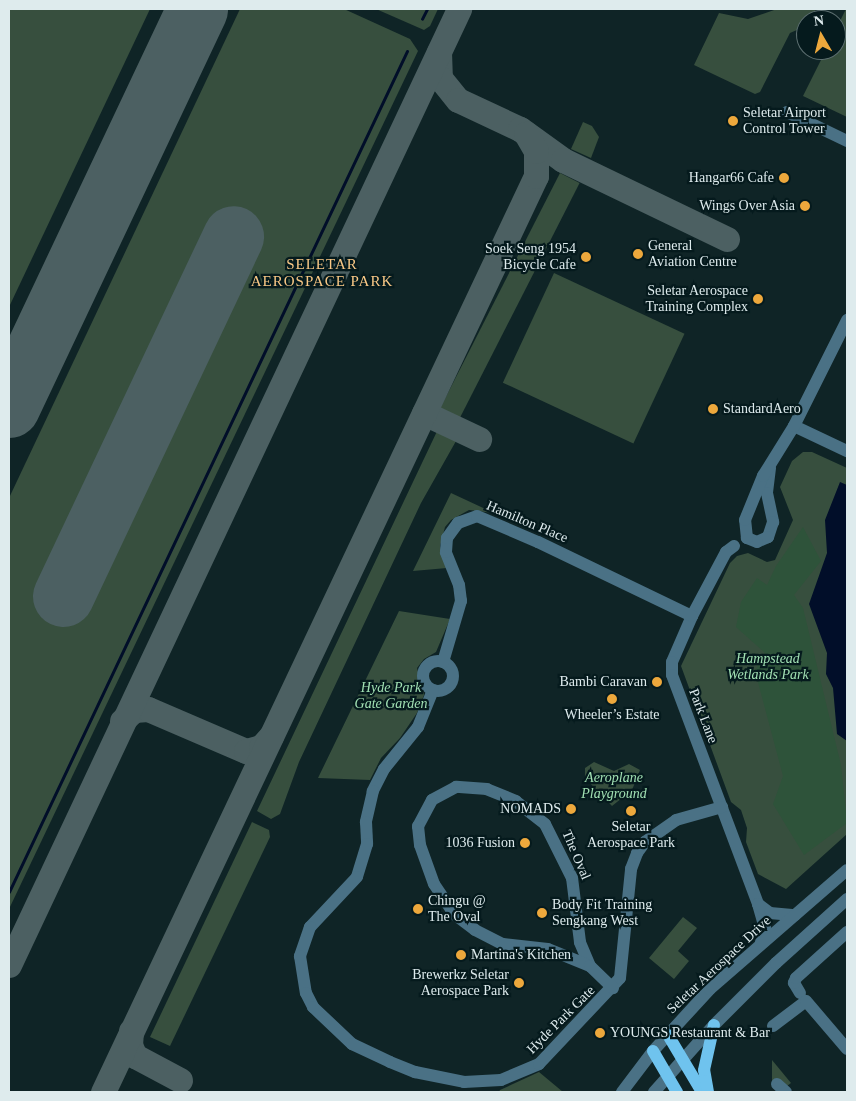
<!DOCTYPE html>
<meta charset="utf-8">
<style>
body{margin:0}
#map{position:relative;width:856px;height:1101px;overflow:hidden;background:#0f2426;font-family:Georgia,serif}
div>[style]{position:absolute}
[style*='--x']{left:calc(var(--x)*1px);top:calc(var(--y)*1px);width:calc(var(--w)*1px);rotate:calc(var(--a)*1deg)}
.green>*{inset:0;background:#374f3e;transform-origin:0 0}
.forest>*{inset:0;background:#2e533a}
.water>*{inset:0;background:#010e29}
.stream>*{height:2.5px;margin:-1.25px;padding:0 1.25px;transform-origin:1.25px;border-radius:1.25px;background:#010e29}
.taxiway>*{height:25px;margin:-12.5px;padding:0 12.5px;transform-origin:12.5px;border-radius:12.5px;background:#4c6062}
.runway>*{height:61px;margin:-30.5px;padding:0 30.5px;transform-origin:30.5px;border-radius:30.5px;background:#4c6062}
.minor>*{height:12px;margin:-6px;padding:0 6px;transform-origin:6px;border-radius:6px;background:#4a7185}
.minor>.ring{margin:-6px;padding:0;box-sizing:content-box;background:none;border:12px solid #4a7185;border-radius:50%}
.major>*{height:12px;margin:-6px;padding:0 6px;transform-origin:6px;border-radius:6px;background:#6fc3ee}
.dots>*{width:14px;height:14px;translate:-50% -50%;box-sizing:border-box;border:2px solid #051a1d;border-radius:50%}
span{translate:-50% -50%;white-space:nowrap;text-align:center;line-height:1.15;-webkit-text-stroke:4.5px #051a1d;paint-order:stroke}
.poi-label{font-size:14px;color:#deebed}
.left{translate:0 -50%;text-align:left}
.right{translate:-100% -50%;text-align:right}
.street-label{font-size:14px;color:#deebed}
.park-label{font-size:14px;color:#a1e0b3;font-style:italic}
.neighbourhood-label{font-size:15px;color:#f9c886;letter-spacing:1px}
.frame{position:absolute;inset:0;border:10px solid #deebed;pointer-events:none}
.north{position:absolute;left:796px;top:10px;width:50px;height:50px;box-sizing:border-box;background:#051a1d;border:1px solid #5c6e70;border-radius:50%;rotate:352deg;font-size:14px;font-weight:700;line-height:20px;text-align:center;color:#deebed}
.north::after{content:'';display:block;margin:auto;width:18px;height:22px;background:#eda83c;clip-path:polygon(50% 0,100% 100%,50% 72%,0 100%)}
</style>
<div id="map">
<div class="green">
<div style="clip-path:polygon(9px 9px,150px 9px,9px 307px)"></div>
<div style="clip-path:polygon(240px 9px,344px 9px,410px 39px,418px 51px,9px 909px,9px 498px)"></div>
<div style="clip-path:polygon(376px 9px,438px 9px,430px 26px,424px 30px)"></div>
<div style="clip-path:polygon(777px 9px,816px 9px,811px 20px,806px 20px,806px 26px,790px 33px,760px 92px,755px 94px,694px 65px,719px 13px,748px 19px)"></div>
<div style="clip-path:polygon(846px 9px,847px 9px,847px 117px,803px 96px,826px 50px,836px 50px,836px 29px)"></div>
<div style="clip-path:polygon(583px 122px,592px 126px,599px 137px,591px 158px,571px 149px)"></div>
<div style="left:560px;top:173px;width:22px;height:272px;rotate:27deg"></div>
<div style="left:554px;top:273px;width:144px;height:121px;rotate:25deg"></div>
<div style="clip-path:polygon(440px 425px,460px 434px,421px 503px,299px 762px,280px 814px,271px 819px,257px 811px)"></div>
<div style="clip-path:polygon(803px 452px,812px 452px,847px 468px,847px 834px,786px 889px,758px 874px,746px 842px,747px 828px,741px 810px,731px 802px,681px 666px,730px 563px,737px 556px,748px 553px,767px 562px,775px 560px,793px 520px,780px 487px,792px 461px)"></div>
<div style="clip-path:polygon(451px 493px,494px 513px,469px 510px,451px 520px,445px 527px,440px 546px,447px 568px,413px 571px)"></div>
<div style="clip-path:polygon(399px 611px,450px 619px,436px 652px,424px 659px,417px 668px,424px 695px,417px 713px,400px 738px,381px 758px,370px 780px,318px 778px)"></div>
<div style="clip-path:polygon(594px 762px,614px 771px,629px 764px,640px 770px,632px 790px,612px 806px,585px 778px,585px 768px)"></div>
<div style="clip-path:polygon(252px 822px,269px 830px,270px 837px,170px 1046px,150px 1037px)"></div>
<div style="clip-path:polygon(683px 917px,697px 928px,678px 951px,689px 961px,674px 979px,649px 958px)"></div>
<div style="clip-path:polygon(772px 1060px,791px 1083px,787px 1086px,772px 1081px)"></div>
<div style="clip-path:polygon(539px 1072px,563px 1092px,499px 1092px,500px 1090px)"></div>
</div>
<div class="forest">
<div style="clip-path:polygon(803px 527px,821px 561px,794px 595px,803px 608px,841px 765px,847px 823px,804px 855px,773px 804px,783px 776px,755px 671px,765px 653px,736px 627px,741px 602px,757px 578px,767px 585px,776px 566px)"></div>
</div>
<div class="water">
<div style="clip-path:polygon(840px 482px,847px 485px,847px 741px,837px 734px,833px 688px,826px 674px,827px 653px,809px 604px,827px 553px,825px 520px)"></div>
</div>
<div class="stream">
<div style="--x:422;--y:19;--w:11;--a:-63"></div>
<div style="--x:9;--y:892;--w:930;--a:-64.67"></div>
</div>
<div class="taxiway">
<div style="--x:439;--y:52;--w:26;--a:88"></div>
<div style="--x:440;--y:78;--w:28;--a:51"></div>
<div style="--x:458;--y:100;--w:68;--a:25.1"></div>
<div style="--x:520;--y:129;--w:53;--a:35.8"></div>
<div style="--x:563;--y:160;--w:182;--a:25.7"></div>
<div style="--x:424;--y:413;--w:61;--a:25.3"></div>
<div style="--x:122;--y:721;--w:16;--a:-43"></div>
<div style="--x:134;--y:710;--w:14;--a:-4"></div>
<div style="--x:148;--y:709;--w:107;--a:23.2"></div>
<div style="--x:246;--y:751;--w:16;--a:-15"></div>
<div style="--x:261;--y:747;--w:15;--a:-48"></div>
<div style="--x:9;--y:965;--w:1057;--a:-64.79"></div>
<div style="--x:131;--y:1031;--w:14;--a:94"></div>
<div style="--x:130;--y:1045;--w:12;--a:66"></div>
<div style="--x:135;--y:1056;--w:51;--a:28.1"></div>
<div style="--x:103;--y:1092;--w:1013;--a:-64.7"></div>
<div style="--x:536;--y:176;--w:25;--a:-90"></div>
<div style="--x:536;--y:151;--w:20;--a:-120"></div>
</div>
<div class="runway">
<div style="--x:9;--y:407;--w:440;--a:-64.7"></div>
<div style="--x:63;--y:596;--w:398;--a:-64.7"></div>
</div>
<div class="minor">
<div style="--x:787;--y:112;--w:67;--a:25.8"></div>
<div style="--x:794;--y:426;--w:59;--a:25.3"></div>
<div style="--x:770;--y:468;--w:25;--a:97"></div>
<div style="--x:767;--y:493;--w:30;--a:78"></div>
<div style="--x:773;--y:522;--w:16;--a:108"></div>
<div style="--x:768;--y:537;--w:12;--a:156"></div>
<div style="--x:757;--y:542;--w:11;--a:-158"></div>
<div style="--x:747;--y:538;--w:18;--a:-96"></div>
<div style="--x:745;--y:520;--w:48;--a:-67.8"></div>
<div style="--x:763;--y:476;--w:59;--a:-58.2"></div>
<div style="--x:794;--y:426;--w:119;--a:-63.4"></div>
<div style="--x:734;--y:546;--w:10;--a:143"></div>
<div style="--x:726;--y:552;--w:72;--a:118"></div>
<div style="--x:692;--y:616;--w:50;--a:113.5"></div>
<div style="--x:672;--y:662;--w:13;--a:90"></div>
<div style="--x:672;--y:675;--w:245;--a:69.4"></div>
<div style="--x:758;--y:904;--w:26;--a:74"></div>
<div style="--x:765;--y:929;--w:14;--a:107"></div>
<div class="ring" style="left:423px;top:661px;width:18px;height:18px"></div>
<div style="--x:443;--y:662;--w:64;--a:-73.6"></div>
<div style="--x:461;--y:601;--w:16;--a:-97"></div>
<div style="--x:459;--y:585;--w:35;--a:-112"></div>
<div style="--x:446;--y:552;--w:14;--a:-86"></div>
<div style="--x:447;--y:538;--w:19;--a:-54"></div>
<div style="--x:458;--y:523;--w:20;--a:-20"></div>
<div style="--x:477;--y:516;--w:66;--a:23.1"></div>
<div style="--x:538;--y:542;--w:171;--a:25.7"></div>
<div style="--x:433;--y:690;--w:40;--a:112"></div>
<div style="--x:418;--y:727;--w:54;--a:129"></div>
<div style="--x:384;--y:769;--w:25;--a:117"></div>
<div style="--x:373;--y:791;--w:32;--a:103"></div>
<div style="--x:366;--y:822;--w:22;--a:87"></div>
<div style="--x:367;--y:844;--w:34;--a:107"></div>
<div style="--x:357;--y:877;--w:69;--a:133.2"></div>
<div style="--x:310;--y:927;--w:31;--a:109"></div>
<div style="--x:300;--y:956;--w:37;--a:81"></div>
<div style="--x:306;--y:993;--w:16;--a:63"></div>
<div style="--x:313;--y:1007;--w:54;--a:43.5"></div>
<div style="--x:352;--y:1044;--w:42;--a:25.3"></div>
<div style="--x:390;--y:1062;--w:27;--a:22"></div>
<div style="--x:415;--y:1072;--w:50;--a:11.5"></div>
<div style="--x:464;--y:1082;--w:37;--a:-3"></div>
<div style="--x:501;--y:1080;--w:41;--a:-22.8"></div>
<div style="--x:539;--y:1064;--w:118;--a:-46.7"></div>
<div style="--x:620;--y:978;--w:110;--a:-84.2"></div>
<div style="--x:631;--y:869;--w:17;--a:-69"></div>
<div style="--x:637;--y:853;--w:14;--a:-54"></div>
<div style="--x:645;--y:842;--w:38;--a:-35"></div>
<div style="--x:676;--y:820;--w:48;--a:-15.8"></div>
<div style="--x:758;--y:904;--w:15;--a:37"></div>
<div style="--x:770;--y:913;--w:25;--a:5"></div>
<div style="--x:590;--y:966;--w:26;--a:-113"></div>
<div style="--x:580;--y:942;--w:64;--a:-97.1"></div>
<div style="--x:572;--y:878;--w:60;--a:-116.6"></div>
<div style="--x:545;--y:824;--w:37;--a:-142"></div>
<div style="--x:516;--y:801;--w:31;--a:-158"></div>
<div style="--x:487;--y:789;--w:31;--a:-176"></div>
<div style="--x:456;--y:787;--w:27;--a:152"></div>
<div style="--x:432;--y:800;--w:30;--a:118"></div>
<div style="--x:418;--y:826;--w:19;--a:84"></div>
<div style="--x:420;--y:845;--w:41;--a:70.3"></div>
<div style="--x:434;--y:884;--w:36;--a:56"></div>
<div style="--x:454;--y:914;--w:26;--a:37"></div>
<div style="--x:475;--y:930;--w:31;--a:27"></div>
<div style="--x:503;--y:944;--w:45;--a:6.3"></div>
<div style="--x:548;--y:949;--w:45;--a:22"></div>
<div style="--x:590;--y:966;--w:32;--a:44"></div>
<div style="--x:800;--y:993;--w:12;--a:-121"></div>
<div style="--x:794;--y:983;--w:5;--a:-68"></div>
<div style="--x:796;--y:978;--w:69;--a:-42"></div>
<div style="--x:773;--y:1026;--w:41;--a:-37.1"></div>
<div style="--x:806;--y:1001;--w:63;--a:49.5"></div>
<div style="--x:777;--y:1084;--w:12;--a:42"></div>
<div style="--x:622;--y:1092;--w:51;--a:-52.9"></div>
<div style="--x:653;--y:1051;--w:84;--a:-47.4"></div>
<div style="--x:710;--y:989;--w:181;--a:-41"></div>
<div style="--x:654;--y:1092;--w:90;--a:-48.2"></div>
<div style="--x:714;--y:1025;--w:88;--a:-45"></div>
<div style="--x:776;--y:963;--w:96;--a:-42"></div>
</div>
<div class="major">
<div style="--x:668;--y:1035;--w:66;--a:59.2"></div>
<div style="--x:653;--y:1051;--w:48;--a:59.7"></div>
<div style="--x:708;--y:1092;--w:22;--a:-100"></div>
<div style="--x:704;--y:1070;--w:46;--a:-77.5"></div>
</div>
<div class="dots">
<div style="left:733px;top:121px;background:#eda83c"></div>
<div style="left:784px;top:178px;background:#eda83c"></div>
<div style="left:805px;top:206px;background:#eda83c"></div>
<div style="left:638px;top:254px;background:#eda83c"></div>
<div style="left:586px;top:257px;background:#eda83c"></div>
<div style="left:758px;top:299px;background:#eda83c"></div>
<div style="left:713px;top:409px;background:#eda83c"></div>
<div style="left:657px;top:682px;background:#eda83c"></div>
<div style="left:612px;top:699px;background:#eda83c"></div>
<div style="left:571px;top:809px;background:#eda83c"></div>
<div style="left:631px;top:811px;background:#eda83c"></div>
<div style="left:525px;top:843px;background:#eda83c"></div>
<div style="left:418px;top:909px;background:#eda83c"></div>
<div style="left:542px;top:913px;background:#eda83c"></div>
<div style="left:461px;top:955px;background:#eda83c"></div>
<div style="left:519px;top:983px;background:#eda83c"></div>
<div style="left:600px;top:1033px;background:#eda83c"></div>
</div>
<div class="poi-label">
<span class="left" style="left:743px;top:121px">Seletar Airport<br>Control Tower</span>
<span class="right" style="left:774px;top:178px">Hangar66 Cafe</span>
<span class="right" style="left:795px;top:206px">Wings Over Asia</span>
<span class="left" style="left:648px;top:254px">General<br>Aviation Centre</span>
<span class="right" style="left:576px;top:257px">Soek Seng 1954<br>Bicycle Cafe</span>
<span class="right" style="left:748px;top:299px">Seletar Aerospace<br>Training Complex</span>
<span class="left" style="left:723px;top:409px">StandardAero</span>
<span class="right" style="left:647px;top:682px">Bambi Caravan</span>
<span style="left:612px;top:715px">Wheeler’s Estate</span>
<span class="right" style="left:561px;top:809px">NOMADS</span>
<span style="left:631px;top:835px">Seletar<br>Aerospace Park</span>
<span class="right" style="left:515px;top:843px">1036 Fusion</span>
<span class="left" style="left:428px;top:909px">Chingu @<br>The Oval</span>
<span class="left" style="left:552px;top:913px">Body Fit Training<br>Sengkang West</span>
<span class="left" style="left:471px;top:955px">Martina's Kitchen</span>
<span class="right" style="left:509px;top:983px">Brewerkz Seletar<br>Aerospace Park</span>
<span class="left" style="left:610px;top:1033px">YOUNGS Restaurant &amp; Bar</span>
</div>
<div class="street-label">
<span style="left:527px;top:522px;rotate:23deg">Hamilton Place</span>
<span style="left:703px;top:716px;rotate:69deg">Park Lane</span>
<span style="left:576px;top:855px;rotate:67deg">The Oval</span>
<span style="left:719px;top:965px;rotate:-43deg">Seletar Aerospace Drive</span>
<span style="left:561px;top:1020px;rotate:-45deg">Hyde Park Gate</span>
</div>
<div class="park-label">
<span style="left:768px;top:667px">Hampstead<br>Wetlands Park</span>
<span style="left:391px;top:696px">Hyde Park<br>Gate Garden</span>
<span style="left:614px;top:786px">Aeroplane<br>Playground</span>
</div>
<div class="neighbourhood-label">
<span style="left:322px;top:273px">SELETAR<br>AEROSPACE PARK</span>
</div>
<div class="frame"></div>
<div class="north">N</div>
</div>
